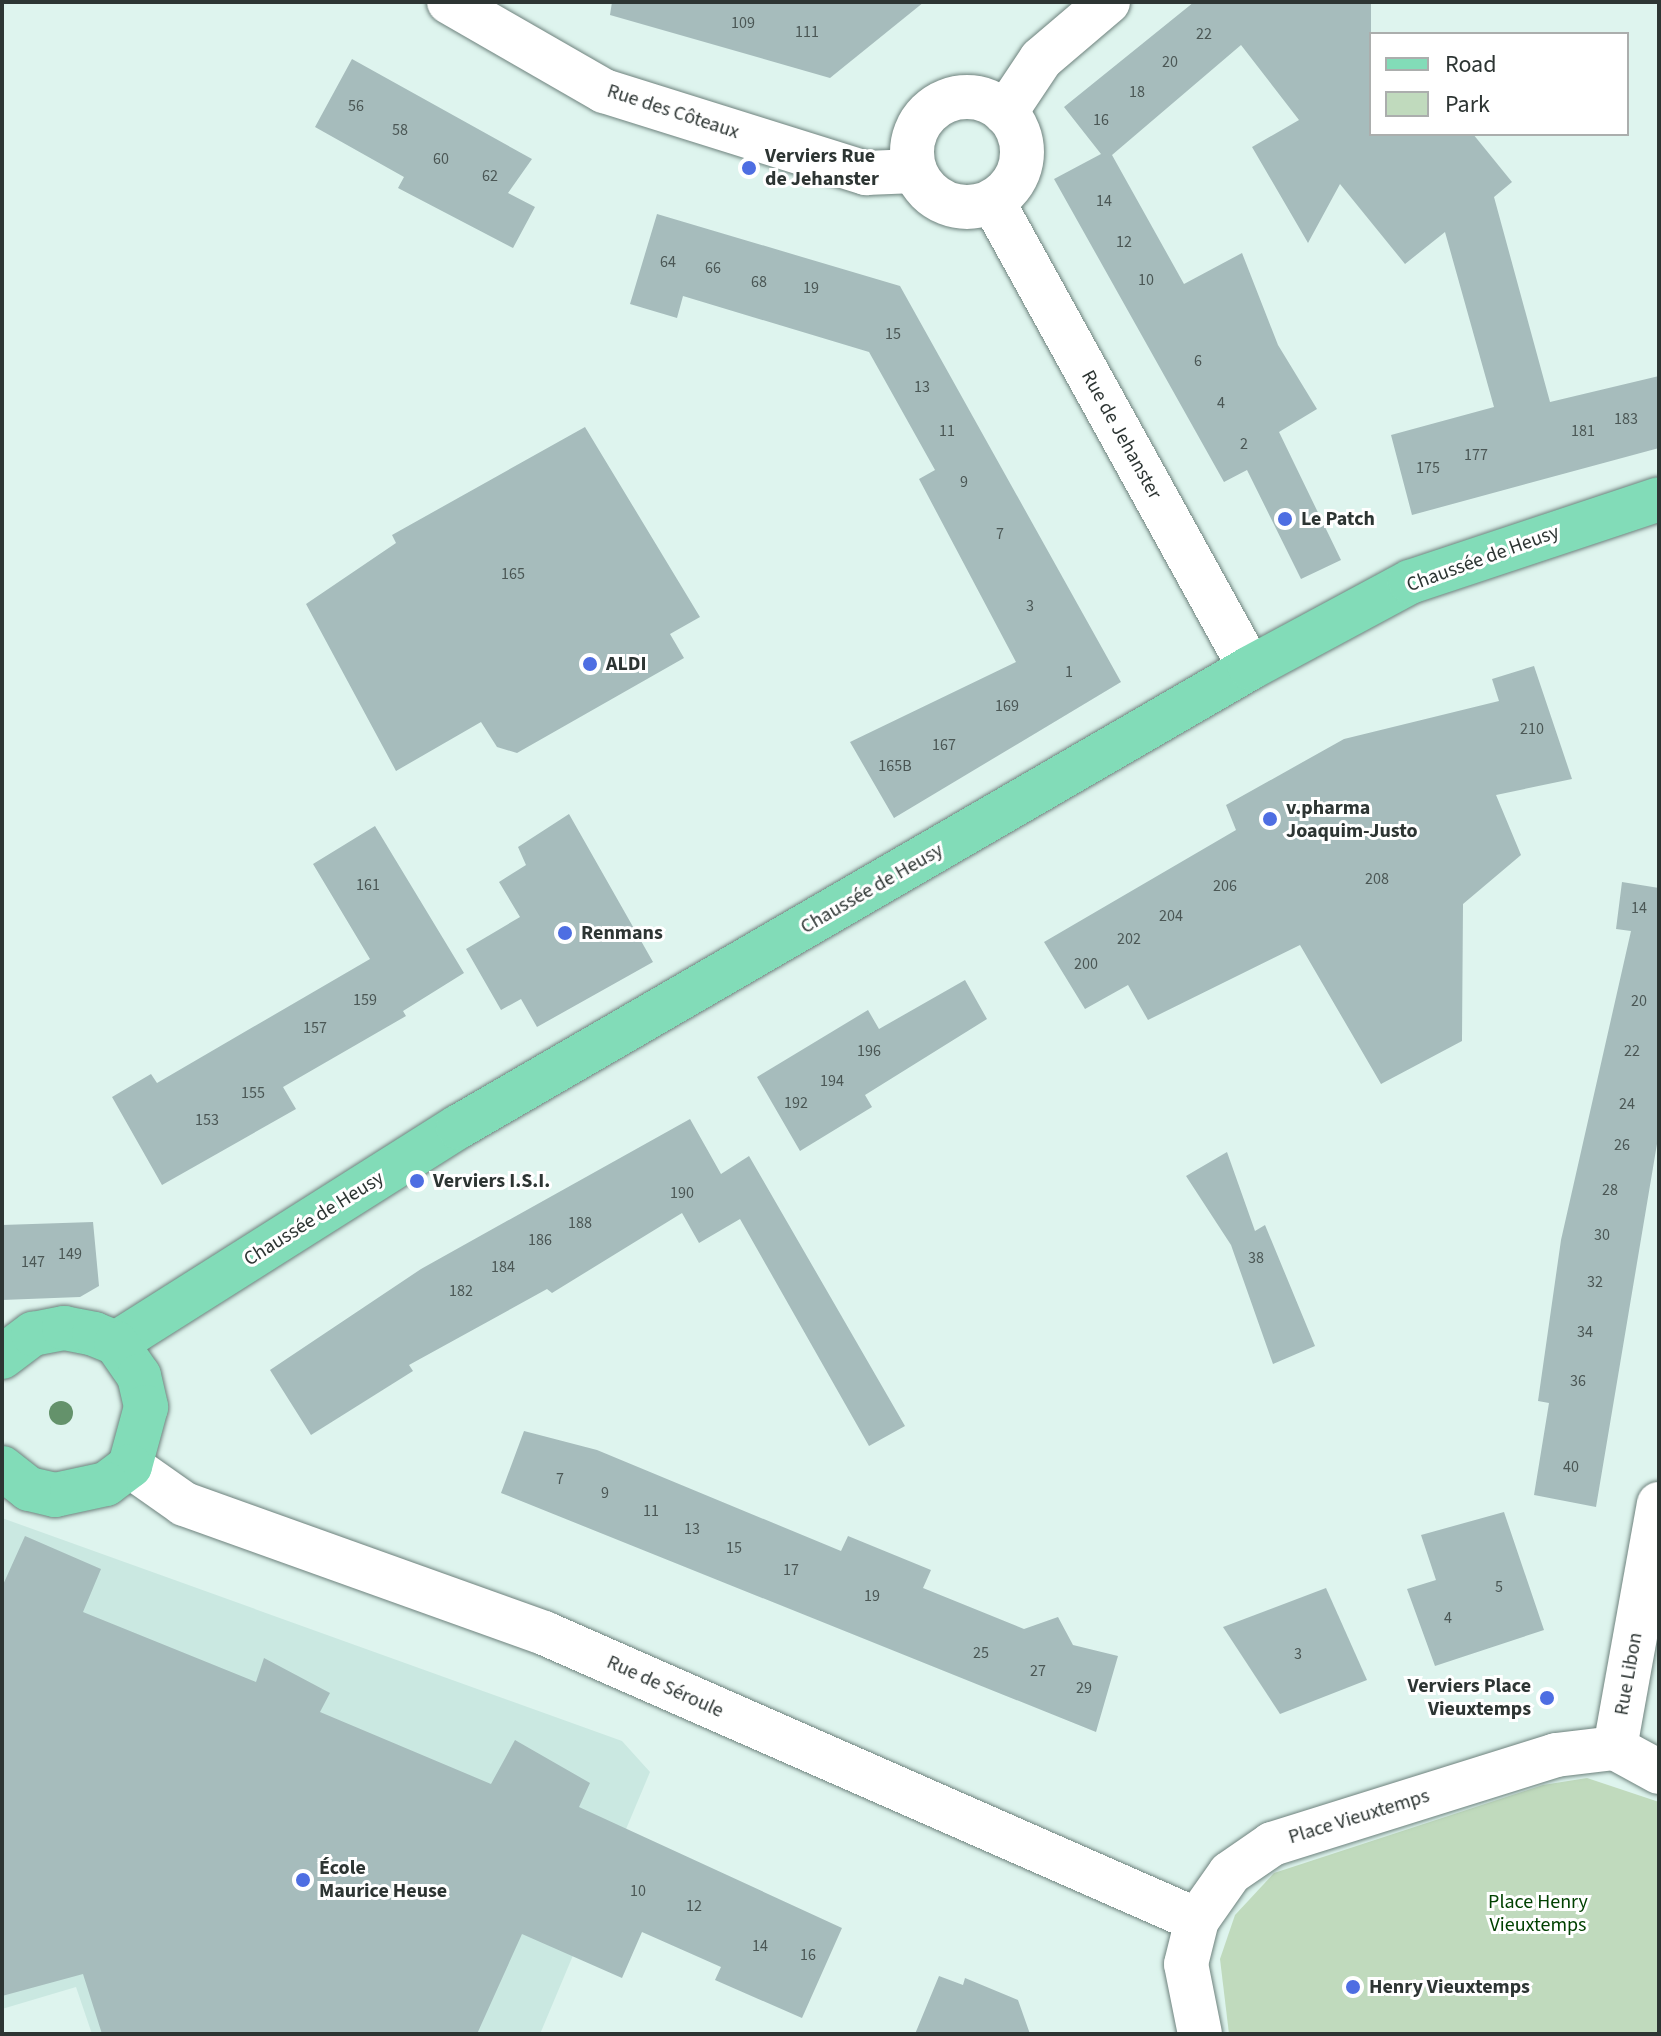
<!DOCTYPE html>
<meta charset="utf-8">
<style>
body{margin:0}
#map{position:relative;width:1661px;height:2036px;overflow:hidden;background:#def4ee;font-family:"Source Sans 3",sans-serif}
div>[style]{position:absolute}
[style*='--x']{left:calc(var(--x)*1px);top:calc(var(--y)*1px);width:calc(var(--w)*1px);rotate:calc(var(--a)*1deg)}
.built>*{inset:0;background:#cae8e1}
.green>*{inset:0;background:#c0dabd}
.building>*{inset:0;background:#a6bcbc}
.roads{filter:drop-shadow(0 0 2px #6e827d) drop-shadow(0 0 2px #6e827d)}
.minor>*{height:44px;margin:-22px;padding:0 22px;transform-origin:22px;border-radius:22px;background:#fff}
.minor>.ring{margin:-22px;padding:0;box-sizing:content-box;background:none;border:44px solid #fff;border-radius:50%}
.major>*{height:44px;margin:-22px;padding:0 22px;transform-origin:22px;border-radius:22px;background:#82dcb8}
.trees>*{width:24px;height:24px;margin:-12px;border-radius:50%;background:#64926b}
.dots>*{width:22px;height:22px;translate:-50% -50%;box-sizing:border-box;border:4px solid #fff;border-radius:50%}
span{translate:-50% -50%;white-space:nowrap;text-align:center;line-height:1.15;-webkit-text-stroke:6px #fff;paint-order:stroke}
.number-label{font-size:16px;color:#4b5755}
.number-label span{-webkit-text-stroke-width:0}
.street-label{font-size:20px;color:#2d3533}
.poi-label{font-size:20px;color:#2d3533;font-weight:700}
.left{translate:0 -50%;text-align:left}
.right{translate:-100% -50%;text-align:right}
.park-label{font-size:20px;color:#004100}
.frame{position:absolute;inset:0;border:4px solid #2d3533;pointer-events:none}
.legend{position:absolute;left:1369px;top:32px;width:260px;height:104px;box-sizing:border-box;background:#fff;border:2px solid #abaead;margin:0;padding:10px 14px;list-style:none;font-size:24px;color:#2d3533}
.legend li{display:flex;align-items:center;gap:16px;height:40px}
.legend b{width:40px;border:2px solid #abaead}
</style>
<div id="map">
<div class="built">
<div style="clip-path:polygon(2px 1518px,622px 1741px,650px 1772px,540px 2034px,92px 2034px,76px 1987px,2px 2009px)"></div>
</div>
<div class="green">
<div style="clip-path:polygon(1587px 1778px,1659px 1802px,1659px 2034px,1229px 2034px,1220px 1959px,1235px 1915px,1274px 1873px,1543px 1785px)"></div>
</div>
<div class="building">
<div style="clip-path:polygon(612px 2px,924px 2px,830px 78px,610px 15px)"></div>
<div style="clip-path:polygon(1194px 2px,1371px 2px,1371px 134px,1473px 134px,1512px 182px,1494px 197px,1550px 402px,1659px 376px,1659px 448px,1412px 515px,1391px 435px,1494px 407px,1445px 232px,1405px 264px,1340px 184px,1308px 243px,1252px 147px,1299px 120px,1241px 45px,1112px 155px,1184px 284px,1242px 253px,1278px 345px,1317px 409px,1279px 432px,1341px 560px,1301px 579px,1247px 470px,1224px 482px,1054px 179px,1101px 154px,1064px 107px)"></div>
<div style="clip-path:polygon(352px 59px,532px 159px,508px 193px,535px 207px,513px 248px,398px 188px,404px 177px,315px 127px)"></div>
<div style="clip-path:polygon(657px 214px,900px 286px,1121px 682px,894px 818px,850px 742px,1016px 662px,919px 479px,935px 470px,869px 352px,683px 296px,677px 318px,630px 304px)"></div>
<div style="clip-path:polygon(585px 427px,700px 617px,670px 634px,684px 658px,517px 753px,497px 747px,481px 722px,396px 771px,306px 604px,396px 543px,392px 535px)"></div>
<div style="clip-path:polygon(1534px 666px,1572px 779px,1496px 795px,1521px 855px,1463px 904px,1462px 1041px,1381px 1084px,1300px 945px,1148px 1020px,1128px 985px,1085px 1009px,1044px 942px,1236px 830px,1226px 805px,1344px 739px,1499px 701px,1492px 679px)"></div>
<div style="clip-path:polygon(569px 814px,653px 962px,537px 1027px,521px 999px,501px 1010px,466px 949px,520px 917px,499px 882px,526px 865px,518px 847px)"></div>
<div style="clip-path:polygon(375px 826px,464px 973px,403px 1011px,406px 1016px,283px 1087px,296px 1109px,162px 1185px,112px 1097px,151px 1074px,157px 1083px,370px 959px,313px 864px)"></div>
<div style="clip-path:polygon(1622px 882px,1659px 888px,1659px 1132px,1596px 1507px,1534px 1495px,1549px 1403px,1538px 1401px,1561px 1240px,1631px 931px,1616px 929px)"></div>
<div style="clip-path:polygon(965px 980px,987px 1019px,865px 1095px,872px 1107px,800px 1151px,757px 1077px,868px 1010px,879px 1029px)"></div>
<div style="clip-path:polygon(690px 1119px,721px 1174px,749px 1156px,905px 1426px,869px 1446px,740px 1219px,699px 1243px,682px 1213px,552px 1293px,547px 1289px,409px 1365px,413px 1371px,311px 1435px,270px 1370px,421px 1269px)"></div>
<div style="clip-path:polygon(1227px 1152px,1255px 1231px,1265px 1225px,1315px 1346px,1273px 1364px,1231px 1245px,1186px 1176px)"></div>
<div style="clip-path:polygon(93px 1222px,99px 1286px,80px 1297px,2px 1300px,2px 1225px)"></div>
<div style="clip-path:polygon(524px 1431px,597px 1450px,841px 1551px,848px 1536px,931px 1570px,923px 1588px,1024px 1629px,1058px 1617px,1073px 1645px,1118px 1656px,1096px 1732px,501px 1493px)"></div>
<div style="clip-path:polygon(1504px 1512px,1544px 1630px,1435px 1666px,1407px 1589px,1436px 1580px,1421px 1535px)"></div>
<div style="clip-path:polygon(25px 1536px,101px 1569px,83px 1612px,256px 1682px,264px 1658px,330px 1693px,320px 1712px,491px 1784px,515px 1740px,590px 1783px,579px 1807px,842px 1928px,802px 2018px,715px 1980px,721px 1967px,642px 1932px,622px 1978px,522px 1934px,477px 2034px,102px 2034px,83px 1974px,2px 1996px,2px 1587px)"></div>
<div style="clip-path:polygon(1326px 1588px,1367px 1680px,1280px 1714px,1223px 1627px)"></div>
<div style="clip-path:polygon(939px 1976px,963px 1985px,965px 1978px,1018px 2000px,1030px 2034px,915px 2034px)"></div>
</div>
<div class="roads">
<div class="minor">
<div style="--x:449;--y:2;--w:179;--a:29.9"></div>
<div style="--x:604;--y:91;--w:275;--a:17.4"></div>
<div style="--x:866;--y:173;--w:49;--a:-2.3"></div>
<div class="ring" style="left:912px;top:97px;width:66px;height:66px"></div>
<div style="--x:1005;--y:113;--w:65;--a:-56.3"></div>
<div style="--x:1041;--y:59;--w:88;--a:-40.4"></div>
<div style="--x:993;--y:202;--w:532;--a:61.12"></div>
<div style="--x:130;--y:1466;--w:66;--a:35.1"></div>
<div style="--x:184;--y:1504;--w:382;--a:19.7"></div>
<div style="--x:544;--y:1633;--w:713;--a:23.73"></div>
<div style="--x:1615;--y:1748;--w:248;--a:-79.8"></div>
<div style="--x:1200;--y:2034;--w:71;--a:-101.3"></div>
<div style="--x:1186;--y:1964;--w:45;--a:-76"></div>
<div style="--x:1197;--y:1920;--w:57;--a:-54.9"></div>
<div style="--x:1230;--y:1873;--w:51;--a:-34.6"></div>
<div style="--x:1272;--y:1844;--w:298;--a:-17.4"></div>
<div style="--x:1556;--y:1755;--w:59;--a:-6.8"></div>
<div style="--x:1615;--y:1748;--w:50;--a:28.6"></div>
</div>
<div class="major">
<div style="--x:116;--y:1343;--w:404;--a:-32.3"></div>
<div style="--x:458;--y:1127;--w:915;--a:-30.09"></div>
<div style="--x:1250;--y:668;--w:182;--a:-28.3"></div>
<div style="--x:1410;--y:582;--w:262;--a:-18.4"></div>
<div style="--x:2;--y:1357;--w:39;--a:-37"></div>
<div style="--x:33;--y:1334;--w:32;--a:-11"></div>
<div style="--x:64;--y:1328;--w:31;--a:11"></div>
<div style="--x:94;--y:1334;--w:24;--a:22"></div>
<div style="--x:116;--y:1343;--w:40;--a:55.1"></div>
<div style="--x:139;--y:1376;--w:32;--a:77"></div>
<div style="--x:146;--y:1407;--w:61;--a:105.2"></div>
<div style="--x:130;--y:1466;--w:30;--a:143"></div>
<div style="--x:106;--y:1484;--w:52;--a:167.8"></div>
<div style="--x:55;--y:1495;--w:27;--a:-167"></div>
<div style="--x:29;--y:1489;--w:34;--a:-142"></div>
</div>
</div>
<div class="trees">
<div style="left:61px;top:1413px"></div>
</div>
<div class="dots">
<div style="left:749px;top:168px;background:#4e6ee2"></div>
<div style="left:1285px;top:519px;background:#4e6ee2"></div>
<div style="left:590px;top:664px;background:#4e6ee2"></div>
<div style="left:1270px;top:819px;background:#4e6ee2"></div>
<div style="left:565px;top:933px;background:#4e6ee2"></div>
<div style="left:417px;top:1181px;background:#4e6ee2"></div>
<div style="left:1547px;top:1698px;background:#4e6ee2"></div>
<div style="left:303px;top:1880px;background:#4e6ee2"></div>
<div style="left:1353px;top:1987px;background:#4e6ee2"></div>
</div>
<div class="number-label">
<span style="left:743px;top:23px">109</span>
<span style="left:807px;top:32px">111</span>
<span style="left:1204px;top:34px">22</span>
<span style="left:1170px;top:62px">20</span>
<span style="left:1137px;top:92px">18</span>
<span style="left:356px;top:106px">56</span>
<span style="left:1101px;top:120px">16</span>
<span style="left:400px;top:130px">58</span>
<span style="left:441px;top:159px">60</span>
<span style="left:490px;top:176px">62</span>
<span style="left:1104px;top:201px">14</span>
<span style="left:1124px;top:242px">12</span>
<span style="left:668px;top:262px">64</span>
<span style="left:713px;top:268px">66</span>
<span style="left:1146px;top:280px">10</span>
<span style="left:759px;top:282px">68</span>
<span style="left:811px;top:288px">19</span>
<span style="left:893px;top:334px">15</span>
<span style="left:1198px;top:361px">6</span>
<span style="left:922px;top:387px">13</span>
<span style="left:1221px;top:403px">4</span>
<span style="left:1626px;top:419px">183</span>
<span style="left:947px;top:431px">11</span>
<span style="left:1583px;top:431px">181</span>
<span style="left:1244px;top:444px">2</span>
<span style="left:1476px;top:455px">177</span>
<span style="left:1428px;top:468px">175</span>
<span style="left:964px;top:482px">9</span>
<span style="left:1000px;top:534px">7</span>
<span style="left:513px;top:574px">165</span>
<span style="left:1030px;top:606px">3</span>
<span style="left:1069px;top:672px">1</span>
<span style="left:1007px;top:706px">169</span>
<span style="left:1532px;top:729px">210</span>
<span style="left:944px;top:745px">167</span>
<span style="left:895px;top:766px">165B</span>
<span style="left:1377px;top:879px">208</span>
<span style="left:368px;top:885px">161</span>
<span style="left:1225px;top:886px">206</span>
<span style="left:1639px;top:908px">14</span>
<span style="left:1171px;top:916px">204</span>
<span style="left:1129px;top:939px">202</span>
<span style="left:1086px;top:964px">200</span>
<span style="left:365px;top:1000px">159</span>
<span style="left:1639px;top:1001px">20</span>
<span style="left:315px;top:1028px">157</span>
<span style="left:869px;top:1051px">196</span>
<span style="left:1632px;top:1051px">22</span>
<span style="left:832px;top:1081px">194</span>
<span style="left:253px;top:1093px">155</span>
<span style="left:796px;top:1103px">192</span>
<span style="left:1627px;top:1104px">24</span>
<span style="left:207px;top:1120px">153</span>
<span style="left:1622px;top:1145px">26</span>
<span style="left:1610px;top:1190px">28</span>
<span style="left:682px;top:1193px">190</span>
<span style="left:580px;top:1223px">188</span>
<span style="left:1602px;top:1235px">30</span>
<span style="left:540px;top:1240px">186</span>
<span style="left:70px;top:1254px">149</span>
<span style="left:1256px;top:1258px">38</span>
<span style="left:33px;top:1262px">147</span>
<span style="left:503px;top:1267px">184</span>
<span style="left:1595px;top:1282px">32</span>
<span style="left:461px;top:1291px">182</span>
<span style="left:1585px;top:1332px">34</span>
<span style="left:1578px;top:1381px">36</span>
<span style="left:1571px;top:1467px">40</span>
<span style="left:560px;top:1479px">7</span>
<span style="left:605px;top:1493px">9</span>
<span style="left:651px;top:1511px">11</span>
<span style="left:692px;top:1529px">13</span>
<span style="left:734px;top:1548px">15</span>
<span style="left:791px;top:1570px">17</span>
<span style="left:1499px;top:1587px">5</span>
<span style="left:872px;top:1596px">19</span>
<span style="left:1448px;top:1618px">4</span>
<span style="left:981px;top:1653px">25</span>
<span style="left:1298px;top:1654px">3</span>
<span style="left:1038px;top:1671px">27</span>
<span style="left:1084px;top:1688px">29</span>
<span style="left:638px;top:1891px">10</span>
<span style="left:694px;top:1906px">12</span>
<span style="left:760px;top:1946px">14</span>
<span style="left:808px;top:1955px">16</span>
</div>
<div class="street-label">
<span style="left:673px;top:112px;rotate:18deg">Rue des Côteaux</span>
<span style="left:1121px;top:435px;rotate:61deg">Rue de Jehanster</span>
<span style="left:1483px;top:559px;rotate:-20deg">Chaussée de Heusy</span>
<span style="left:872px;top:889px;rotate:-30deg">Chaussée de Heusy</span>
<span style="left:314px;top:1219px;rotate:-32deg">Chaussée de Heusy</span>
<span style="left:1629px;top:1674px;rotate:-80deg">Rue Libon</span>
<span style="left:665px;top:1687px;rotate:24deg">Rue de Séroule</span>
<span style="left:1359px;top:1817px;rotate:-17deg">Place Vieuxtemps</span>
</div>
<div class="poi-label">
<span class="left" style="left:765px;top:168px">Verviers Rue<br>de Jehanster</span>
<span class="left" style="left:1301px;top:519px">Le Patch</span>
<span class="left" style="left:606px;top:664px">ALDI</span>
<span class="left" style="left:1286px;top:820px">v.pharma<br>Joaquim-Justo</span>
<span class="left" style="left:581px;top:933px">Renmans</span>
<span class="left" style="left:433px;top:1181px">Verviers I.S.I.</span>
<span class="right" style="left:1531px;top:1698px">Verviers Place<br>Vieuxtemps</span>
<span class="left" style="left:319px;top:1880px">École<br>Maurice Heuse</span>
<span class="left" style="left:1369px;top:1987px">Henry Vieuxtemps</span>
</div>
<div class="park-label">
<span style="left:1538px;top:1914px">Place Henry<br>Vieuxtemps</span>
</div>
<div class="frame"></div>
<ul class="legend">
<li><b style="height:10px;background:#82dcb8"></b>Road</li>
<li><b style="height:22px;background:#c0dabd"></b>Park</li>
</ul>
</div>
